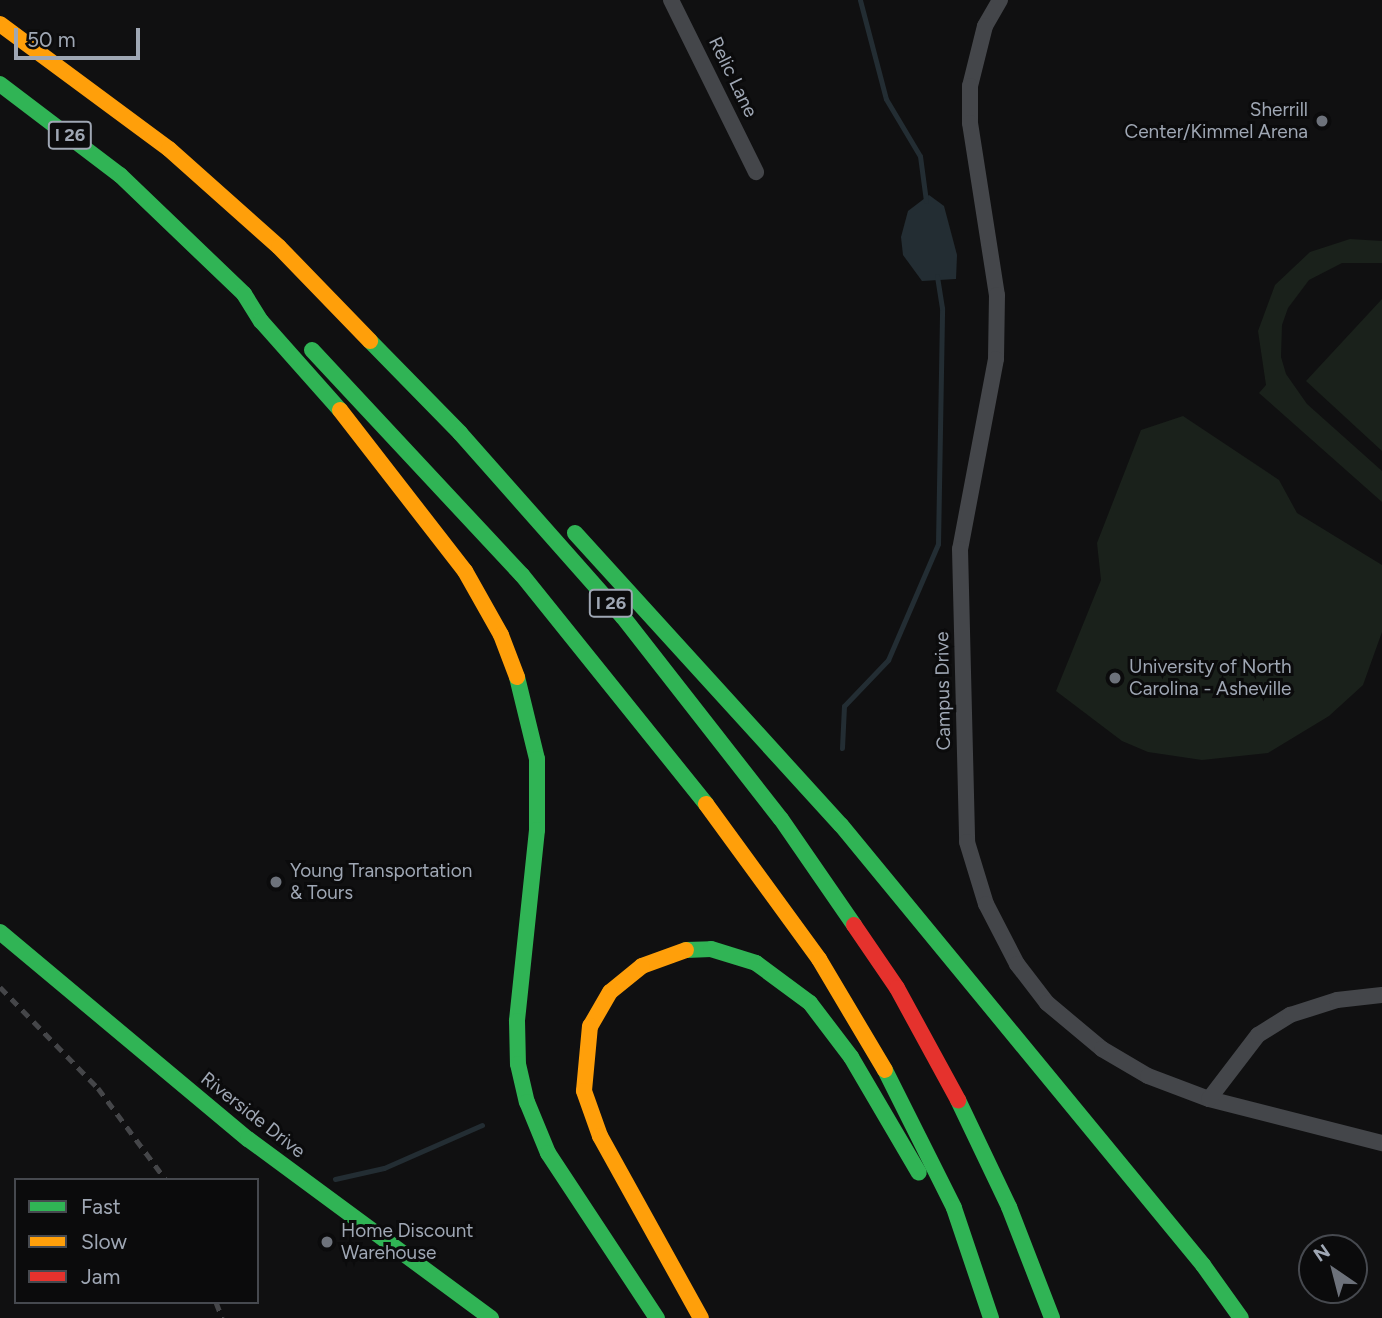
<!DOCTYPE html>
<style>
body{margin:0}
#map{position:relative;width:1382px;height:1318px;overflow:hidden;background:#101011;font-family:Figtree,sans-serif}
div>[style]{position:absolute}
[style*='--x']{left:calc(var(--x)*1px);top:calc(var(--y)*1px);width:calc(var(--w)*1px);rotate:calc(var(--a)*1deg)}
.green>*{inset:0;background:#1a211b}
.water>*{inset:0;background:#232d33}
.stream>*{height:5px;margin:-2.5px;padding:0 2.5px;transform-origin:2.5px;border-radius:2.5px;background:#232d33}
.street>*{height:16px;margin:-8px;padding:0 8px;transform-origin:8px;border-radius:8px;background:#44464a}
.fast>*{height:16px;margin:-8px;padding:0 8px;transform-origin:8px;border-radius:8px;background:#30b455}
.slow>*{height:16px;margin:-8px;padding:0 8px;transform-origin:8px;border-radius:8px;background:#ff9f0a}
.jam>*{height:16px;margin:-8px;padding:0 8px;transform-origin:8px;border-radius:8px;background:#e5322d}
.rail>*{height:5px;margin-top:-2.5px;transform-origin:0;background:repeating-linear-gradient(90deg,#454649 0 9px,transparent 0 16px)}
.dots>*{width:19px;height:19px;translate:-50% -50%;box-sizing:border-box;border:4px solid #0b0b0c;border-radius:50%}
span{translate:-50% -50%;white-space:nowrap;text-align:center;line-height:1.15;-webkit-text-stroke:6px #0b0b0c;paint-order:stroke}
.shield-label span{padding:2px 5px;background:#0b0b0c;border:2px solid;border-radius:5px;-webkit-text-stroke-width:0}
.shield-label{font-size:18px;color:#9fa7b4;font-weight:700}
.street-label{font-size:19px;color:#9fa7b4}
.poi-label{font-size:19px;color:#9fa7b4}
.right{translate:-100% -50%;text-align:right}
.left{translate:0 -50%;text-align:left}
.legend{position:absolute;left:14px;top:1178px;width:245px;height:126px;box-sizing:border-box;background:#0b0b0c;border:2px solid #46494f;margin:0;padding:9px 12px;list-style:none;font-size:21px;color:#9fa7b4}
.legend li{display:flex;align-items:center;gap:14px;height:35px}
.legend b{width:35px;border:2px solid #46494f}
.north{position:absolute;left:1298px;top:1234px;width:70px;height:70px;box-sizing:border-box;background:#0b0b0c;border:2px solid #46494f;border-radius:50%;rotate:325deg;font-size:19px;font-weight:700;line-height:28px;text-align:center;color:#9fa7b4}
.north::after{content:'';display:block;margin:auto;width:24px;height:32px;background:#6d727b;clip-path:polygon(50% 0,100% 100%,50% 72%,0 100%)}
.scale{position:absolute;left:14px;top:28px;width:126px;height:32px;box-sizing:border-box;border:4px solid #9fa7b4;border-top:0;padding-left:9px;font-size:21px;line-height:24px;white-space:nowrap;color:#9fa7b4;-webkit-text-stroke:5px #0b0b0c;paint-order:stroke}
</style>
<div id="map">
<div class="green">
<div style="clip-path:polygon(1350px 239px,1382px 241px,1382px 263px,1342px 263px,1309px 280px,1288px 308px,1282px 325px,1281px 357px,1286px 374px,1307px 404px,1382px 471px,1382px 502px,1259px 393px,1266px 385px,1258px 331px,1275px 285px,1310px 252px)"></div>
<div style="clip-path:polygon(1382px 299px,1382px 451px,1306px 381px)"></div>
<div style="clip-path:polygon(1183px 416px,1279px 480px,1297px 513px,1382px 565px,1382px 632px,1363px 685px,1329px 716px,1268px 753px,1202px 760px,1148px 752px,1122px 741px,1056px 691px,1101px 580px,1097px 543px,1141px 430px)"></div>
</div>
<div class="water">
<div style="clip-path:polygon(929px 195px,944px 206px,957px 255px,956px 279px,922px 281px,903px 255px,901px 237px,908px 211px)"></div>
</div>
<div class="stream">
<div style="--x:860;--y:0;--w:102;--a:75.3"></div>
<div style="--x:886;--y:99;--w:66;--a:59.2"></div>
<div style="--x:920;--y:156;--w:45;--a:82.4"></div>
<div style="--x:842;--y:748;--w:42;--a:-87.3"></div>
<div style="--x:844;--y:706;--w:64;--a:-46.3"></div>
<div style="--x:888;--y:660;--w:126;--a:-66.7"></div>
<div style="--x:938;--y:544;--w:236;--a:-89"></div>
<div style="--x:942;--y:308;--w:32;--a:-99"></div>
<div style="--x:335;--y:1179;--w:50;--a:-12.7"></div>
<div style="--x:384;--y:1168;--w:107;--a:-23.7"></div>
</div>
<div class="street">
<div style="--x:671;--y:0;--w:192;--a:63.7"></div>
<div style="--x:1000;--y:0;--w:30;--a:120"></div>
<div style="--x:985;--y:26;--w:62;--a:104"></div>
<div style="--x:970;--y:86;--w:37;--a:90"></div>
<div style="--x:970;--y:123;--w:174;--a:81.1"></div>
<div style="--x:997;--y:295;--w:64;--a:90.9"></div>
<div style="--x:996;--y:359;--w:193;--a:100.7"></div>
<div style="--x:960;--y:549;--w:293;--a:88.6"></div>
<div style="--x:967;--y:842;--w:65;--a:73"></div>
<div style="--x:986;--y:904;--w:68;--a:62.7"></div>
<div style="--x:1017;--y:964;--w:49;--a:52.4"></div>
<div style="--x:1047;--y:1003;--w:72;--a:39.9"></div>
<div style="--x:1102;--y:1049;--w:53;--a:30.4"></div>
<div style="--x:1148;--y:1076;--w:65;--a:20.7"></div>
<div style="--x:1209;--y:1099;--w:179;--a:14.3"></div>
<div style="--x:1209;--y:1099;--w:81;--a:-52.6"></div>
<div style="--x:1258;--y:1035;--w:38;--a:-32"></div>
<div style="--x:1290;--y:1015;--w:49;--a:-17.7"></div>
<div style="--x:1337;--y:1000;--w:45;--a:-6.3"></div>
</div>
<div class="fast">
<div style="--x:0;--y:84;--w:151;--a:37.2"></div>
<div style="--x:120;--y:175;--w:172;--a:43.8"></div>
<div style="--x:244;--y:294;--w:32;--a:58"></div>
<div style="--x:261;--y:321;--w:119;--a:48.4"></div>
<div style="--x:370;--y:341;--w:129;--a:45.6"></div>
<div style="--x:460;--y:433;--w:246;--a:48.5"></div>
<div style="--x:623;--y:617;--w:256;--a:52"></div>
<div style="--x:781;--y:819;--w:129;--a:55.4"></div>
<div style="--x:312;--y:350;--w:308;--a:47"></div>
<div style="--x:522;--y:575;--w:294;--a:51.2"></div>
<div style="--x:575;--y:533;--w:395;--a:47.7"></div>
<div style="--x:841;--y:825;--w:570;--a:50.55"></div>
<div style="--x:1203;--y:1265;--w:65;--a:54.4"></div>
<div style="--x:517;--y:677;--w:84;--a:76.3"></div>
<div style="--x:537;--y:759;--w:71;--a:90"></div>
<div style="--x:537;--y:830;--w:192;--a:96"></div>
<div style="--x:517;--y:1021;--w:43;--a:88.7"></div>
<div style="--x:518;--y:1064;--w:39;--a:77"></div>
<div style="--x:527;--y:1102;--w:55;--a:67.6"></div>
<div style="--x:548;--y:1153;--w:198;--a:56.6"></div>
<div style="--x:0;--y:932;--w:323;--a:39.9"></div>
<div style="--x:248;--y:1139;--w:302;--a:36.4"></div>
<div style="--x:686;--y:950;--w:25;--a:-2"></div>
<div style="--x:711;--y:949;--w:47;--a:17.3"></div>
<div style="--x:756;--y:963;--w:67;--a:36.5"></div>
<div style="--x:810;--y:1003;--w:68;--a:52.8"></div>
<div style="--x:851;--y:1057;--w:134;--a:59.6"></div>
<div style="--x:885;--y:1070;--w:154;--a:63.4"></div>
<div style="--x:954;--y:1208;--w:116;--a:71.4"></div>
<div style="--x:958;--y:1100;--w:119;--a:64.5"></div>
<div style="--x:1009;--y:1207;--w:119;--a:68.8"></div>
</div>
<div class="slow">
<div style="--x:0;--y:24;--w:210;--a:36.5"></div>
<div style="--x:169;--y:149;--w:147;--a:41.7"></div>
<div style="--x:279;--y:247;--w:131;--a:45.9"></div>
<div style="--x:340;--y:410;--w:204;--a:52.2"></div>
<div style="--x:465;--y:571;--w:73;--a:60.6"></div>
<div style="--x:501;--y:635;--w:45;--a:69.1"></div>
<div style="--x:706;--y:804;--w:192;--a:53.9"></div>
<div style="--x:819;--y:959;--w:129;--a:59.3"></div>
<div style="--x:686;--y:950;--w:47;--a:160"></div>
<div style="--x:642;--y:966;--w:41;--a:140.9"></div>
<div style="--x:610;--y:992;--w:39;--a:120"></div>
<div style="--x:590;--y:1026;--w:65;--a:95.3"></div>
<div style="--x:584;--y:1091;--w:48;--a:70.4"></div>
<div style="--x:600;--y:1136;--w:208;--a:61"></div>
</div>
<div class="jam">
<div style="--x:854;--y:925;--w:76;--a:55.7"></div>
<div style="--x:897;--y:988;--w:128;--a:61.4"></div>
</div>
<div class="rail">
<div style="--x:0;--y:987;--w:141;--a:45.9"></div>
<div style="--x:98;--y:1088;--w:114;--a:53.5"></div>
<div style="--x:216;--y:1302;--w:17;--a:69"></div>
</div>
<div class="dots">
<div style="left:1322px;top:121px;background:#6d727b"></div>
<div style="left:1115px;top:678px;background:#6d727b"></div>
<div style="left:276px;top:882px;background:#6d727b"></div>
<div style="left:327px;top:1242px;background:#6d727b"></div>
</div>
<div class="shield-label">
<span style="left:70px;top:135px">I 26</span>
<span style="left:611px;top:603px">I 26</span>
</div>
<div class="street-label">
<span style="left:733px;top:77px;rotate:64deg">Relic Lane</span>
<span style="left:943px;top:691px;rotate:-91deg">Campus Drive</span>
<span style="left:253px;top:1115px;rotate:38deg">Riverside Drive</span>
</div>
<div class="poi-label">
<span class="right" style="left:1308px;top:121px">Sherrill<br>Center/Kimmel Arena</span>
<span class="left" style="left:1129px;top:678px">University of North<br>Carolina - Asheville</span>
<span class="left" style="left:290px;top:882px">Young Transportation<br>&amp; Tours</span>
<span class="left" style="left:341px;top:1242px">Home Discount<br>Warehouse</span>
</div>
<ul class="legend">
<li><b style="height:9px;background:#30b455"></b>Fast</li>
<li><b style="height:9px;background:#ff9f0a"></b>Slow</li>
<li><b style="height:9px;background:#e5322d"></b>Jam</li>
</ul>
<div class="north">N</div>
<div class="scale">50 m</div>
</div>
